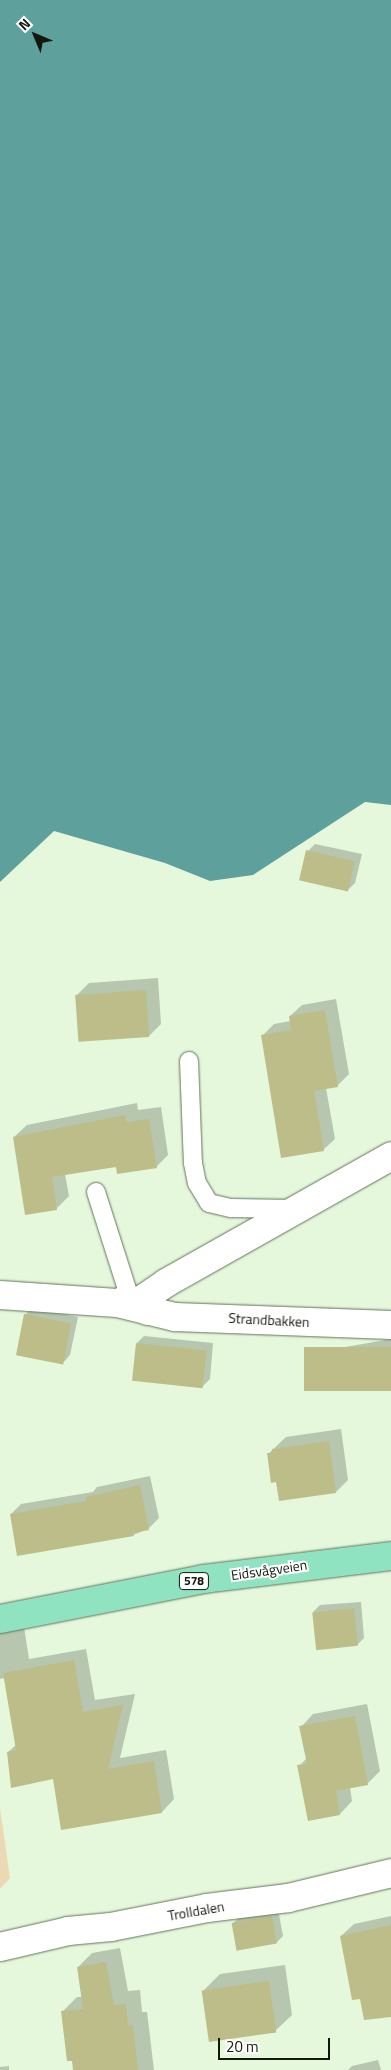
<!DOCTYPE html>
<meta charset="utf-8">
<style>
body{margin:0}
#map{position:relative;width:391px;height:2070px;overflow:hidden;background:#e5f8db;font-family:"Titillium Web",sans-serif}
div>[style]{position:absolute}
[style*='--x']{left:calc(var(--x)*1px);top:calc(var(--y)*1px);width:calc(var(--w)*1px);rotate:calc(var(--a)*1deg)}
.green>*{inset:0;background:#edd8b4}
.water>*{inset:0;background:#5ea09c}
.shadow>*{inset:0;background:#0003}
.building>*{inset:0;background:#bdbd8a;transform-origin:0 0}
.roads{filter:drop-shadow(0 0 1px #63745a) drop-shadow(0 0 1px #63745a)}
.lane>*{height:18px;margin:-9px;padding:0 9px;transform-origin:9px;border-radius:9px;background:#fff}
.street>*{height:28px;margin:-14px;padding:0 14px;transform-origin:14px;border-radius:14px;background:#fff}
.primary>*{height:28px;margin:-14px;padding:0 14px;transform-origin:14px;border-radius:14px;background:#8fe3c1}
span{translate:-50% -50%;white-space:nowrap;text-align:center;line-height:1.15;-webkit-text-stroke:4px #fff;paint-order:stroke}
.shield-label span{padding:1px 4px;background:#fff;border:1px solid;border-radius:4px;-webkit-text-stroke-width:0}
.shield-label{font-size:12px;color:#12180e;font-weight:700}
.street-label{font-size:14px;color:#12180e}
.north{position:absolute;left:10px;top:10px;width:50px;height:50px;-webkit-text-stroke:4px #fff;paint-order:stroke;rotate:315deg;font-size:14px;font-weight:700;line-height:20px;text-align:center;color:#12180e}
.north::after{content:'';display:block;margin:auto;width:18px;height:22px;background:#12180e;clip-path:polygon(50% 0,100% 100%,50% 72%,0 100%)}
.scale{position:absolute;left:218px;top:2038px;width:112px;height:22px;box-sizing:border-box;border:2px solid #12180e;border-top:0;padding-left:6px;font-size:15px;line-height:18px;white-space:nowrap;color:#12180e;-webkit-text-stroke:4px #fff;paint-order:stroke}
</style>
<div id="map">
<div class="green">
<div style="clip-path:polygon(0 1808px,10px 1878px,0 1889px)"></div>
</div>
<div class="water">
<div style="clip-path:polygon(0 0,391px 0,391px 805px,365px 802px,253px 875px,210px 881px,165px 863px,54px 831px,0 882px)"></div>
</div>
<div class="shadow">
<div style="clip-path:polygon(315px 844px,362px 854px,355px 883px,348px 890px,308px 851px)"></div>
<div style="clip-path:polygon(158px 978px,161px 1024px,149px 1036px,76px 996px,89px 983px)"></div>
<div style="clip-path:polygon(336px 999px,349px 1074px,337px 1086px,326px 1088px,335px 1139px,323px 1150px,263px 1035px,274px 1024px,291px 1021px,290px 1016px,302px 1005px)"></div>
<div style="clip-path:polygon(137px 1103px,138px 1110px,161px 1107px,168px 1155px,156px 1167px,117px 1166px,65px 1174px,69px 1196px,56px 1209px,14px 1137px,27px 1125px)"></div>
<div style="clip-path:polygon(32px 1308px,78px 1317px,70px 1355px,63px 1363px,25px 1315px)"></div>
<div style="clip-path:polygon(144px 1336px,213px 1343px,210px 1379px,203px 1386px,137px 1343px)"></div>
<div style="clip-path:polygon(391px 1339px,391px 1390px,306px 1363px,317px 1352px)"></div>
<div style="clip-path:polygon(341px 1429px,348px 1480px,336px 1492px,277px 1481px,268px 1454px,286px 1437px)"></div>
<div style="clip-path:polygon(150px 1476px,159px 1518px,148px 1529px,133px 1535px,11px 1514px,21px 1504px,93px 1492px,97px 1487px)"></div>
<div style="clip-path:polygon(361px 1602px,364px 1638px,357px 1645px,313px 1612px,320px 1605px)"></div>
<div style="clip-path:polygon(24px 1627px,29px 1659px,86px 1649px,95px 1700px,135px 1694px,120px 1758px,166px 1750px,174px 1799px,162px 1812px,62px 1829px,54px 1777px,8px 1752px,17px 1744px,5px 1678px,0 1679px,0 1631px)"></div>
<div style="clip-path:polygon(367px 1704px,380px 1771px,367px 1784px,350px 1787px,352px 1801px,340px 1814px,309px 1819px,299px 1766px,307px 1758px,301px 1727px,313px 1714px)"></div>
<div style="clip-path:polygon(278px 1909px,283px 1936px,276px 1943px,233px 1923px,241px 1916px)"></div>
<div style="clip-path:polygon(391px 1916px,391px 2010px,361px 1998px,341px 1936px,354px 1924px)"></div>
<div style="clip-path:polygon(120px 1948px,128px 1991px,140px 1990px,142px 2012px,147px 2012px,154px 2070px,75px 2070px,62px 2012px,77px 1997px,82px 1997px,78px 1967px,92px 1953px)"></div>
<div style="clip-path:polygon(285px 1965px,292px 2015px,275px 2031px,204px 1990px,220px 1974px)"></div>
<div style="clip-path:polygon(378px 2060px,381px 2070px,348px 2070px,352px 2066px)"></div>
<div style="clip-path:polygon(9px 2066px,9px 2070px,0 2070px,0 2067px)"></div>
</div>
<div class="building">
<div style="left:306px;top:850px;width:50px;height:31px;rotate:13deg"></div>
<div style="left:146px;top:990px;width:47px;height:71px;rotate:86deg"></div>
<div style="clip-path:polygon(325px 1010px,338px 1087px,314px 1091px,324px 1151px,281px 1158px,261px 1035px,291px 1030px,289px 1016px)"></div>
<div style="clip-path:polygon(125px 1115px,126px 1122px,149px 1119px,157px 1168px,117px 1174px,116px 1167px,52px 1177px,57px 1210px,25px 1215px,13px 1137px)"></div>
<div style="left:24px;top:1314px;width:48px;height:42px;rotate:11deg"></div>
<div style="left:136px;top:1343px;width:71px;height:38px;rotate:6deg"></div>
<div style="left:391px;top:1347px;width:44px;height:87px;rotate:90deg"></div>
<div style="clip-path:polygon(329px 1441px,336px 1493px,279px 1501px,276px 1482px,271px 1483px,267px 1453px,272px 1453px,272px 1449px)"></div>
<div style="clip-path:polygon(140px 1485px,149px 1530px,133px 1533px,134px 1536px,17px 1556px,10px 1514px,86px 1501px,86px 1497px)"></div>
<div style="left:354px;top:1608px;width:38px;height:42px;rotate:84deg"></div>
<div style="clip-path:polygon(74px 1660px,83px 1712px,123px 1705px,108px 1769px,154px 1761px,162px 1813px,61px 1830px,53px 1779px,11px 1788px,7px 1752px,16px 1750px,3px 1673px)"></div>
<div style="clip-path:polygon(355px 1716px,368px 1785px,336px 1791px,340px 1815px,308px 1821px,297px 1765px,307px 1764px,299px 1726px)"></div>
<div style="left:272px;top:1916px;width:28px;height:41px;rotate:80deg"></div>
<div style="clip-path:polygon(391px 1925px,391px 2017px,364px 2020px,360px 1999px,352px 2000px,340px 1936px)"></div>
<div style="clip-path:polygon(106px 1962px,114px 2005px,126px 2004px,128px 2026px,133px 2025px,138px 2070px,73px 2070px,72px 2061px,67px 2061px,61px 2011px,83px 2009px,77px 1967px)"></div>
<div style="left:269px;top:1981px;width:52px;height:68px;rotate:82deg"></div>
</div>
<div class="roads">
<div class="lane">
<div style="--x:189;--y:1061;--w:102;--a:87.8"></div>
<div style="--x:193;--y:1163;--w:20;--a:79"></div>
<div style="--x:197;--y:1183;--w:23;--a:59"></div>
<div style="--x:209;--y:1203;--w:23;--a:13"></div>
<div style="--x:231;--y:1208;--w:63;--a:0.9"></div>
<div style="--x:96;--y:1192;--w:102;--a:72.3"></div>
<div style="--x:127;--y:1289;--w:17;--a:126"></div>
</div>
<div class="street">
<div style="--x:0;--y:1295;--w:117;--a:3.9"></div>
<div style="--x:117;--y:1303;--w:60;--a:13.6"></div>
<div style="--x:175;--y:1317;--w:216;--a:2.1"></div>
<div style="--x:147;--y:1311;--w:13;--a:-103"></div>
<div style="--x:144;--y:1298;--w:27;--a:-34"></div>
<div style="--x:166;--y:1283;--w:258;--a:-29.4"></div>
<div style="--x:0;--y:1947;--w:70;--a:-13.2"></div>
<div style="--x:68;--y:1931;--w:43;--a:-5.3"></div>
<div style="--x:111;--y:1927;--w:98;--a:-11.2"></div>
<div style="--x:207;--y:1908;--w:82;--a:-7"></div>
<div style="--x:288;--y:1898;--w:106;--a:-13.6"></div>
</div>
<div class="primary">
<div style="--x:0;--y:1619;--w:208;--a:-11.1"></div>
<div style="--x:204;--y:1579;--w:188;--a:-7"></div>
</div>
</div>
<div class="shield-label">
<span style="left:194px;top:1581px">578</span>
</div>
<div class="street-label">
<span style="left:269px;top:1320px;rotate:3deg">Strandbakken</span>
<span style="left:269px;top:1570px;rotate:-8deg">Eidsvågveien</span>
<span style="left:196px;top:1911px;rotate:-10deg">Trolldalen</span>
</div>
<div class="north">N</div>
<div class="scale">20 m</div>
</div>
